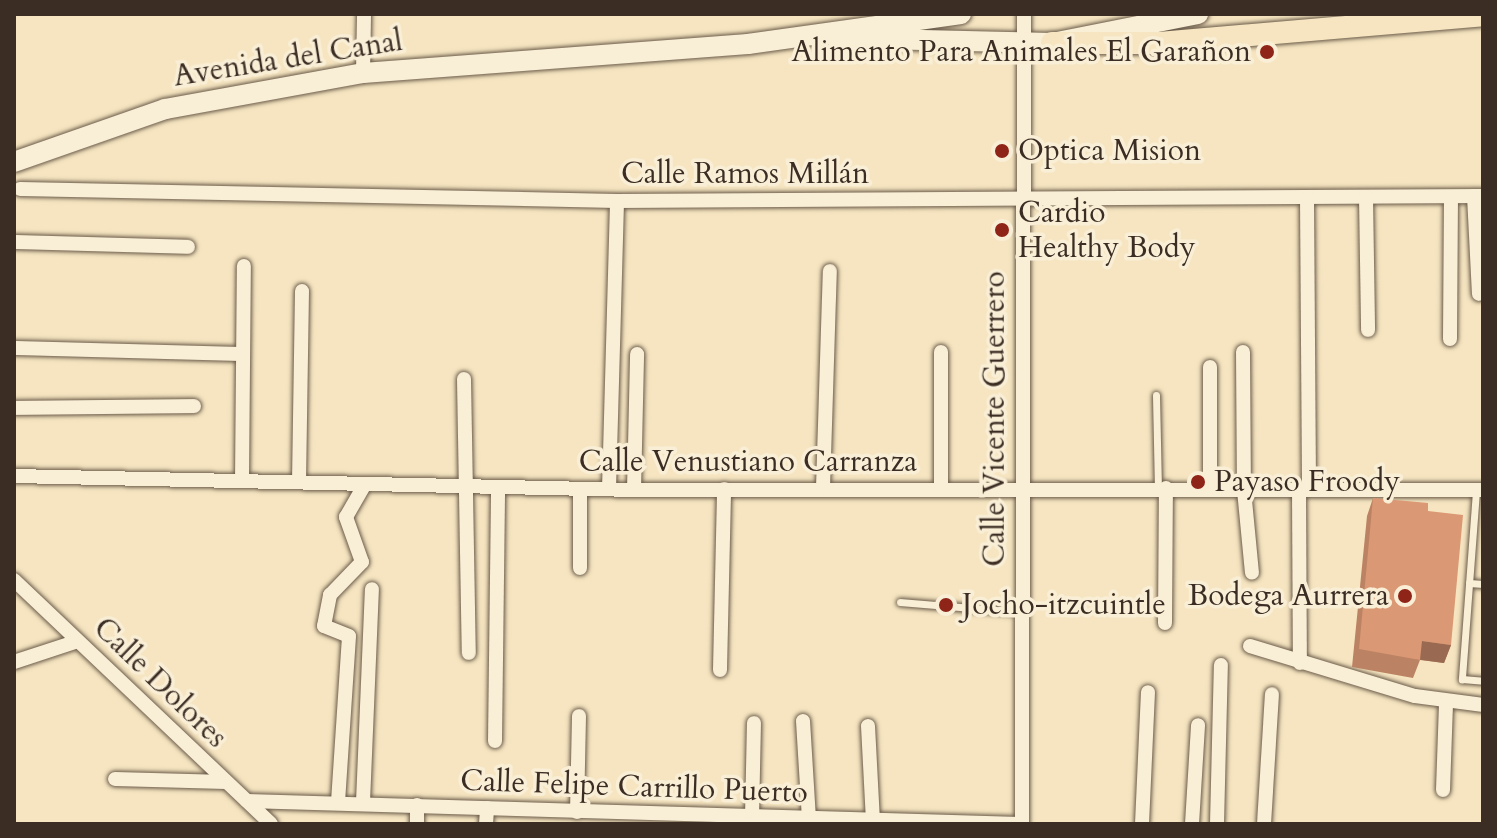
<!DOCTYPE html>
<meta charset="utf-8">
<style>
body{margin:0}
#map{position:relative;width:1497px;height:838px;overflow:hidden;background:#f6e5c0;font-family:Cardo,serif}
div>[style]{position:absolute}
[style*='--x']{left:calc(var(--x)*1px);top:calc(var(--y)*1px);width:calc(var(--w)*1px);rotate:calc(var(--a)*1deg)}
.roads{filter:drop-shadow(0 0 2px #6a5b4a) drop-shadow(0 0 2px #6a5b4a)}
.lane>*{height:7px;margin:-3.5px;padding:0 3.5px;transform-origin:3.5px;border-radius:3.5px;background:#f9eed6}
.street>*{height:14px;margin:-7px;padding:0 7px;transform-origin:7px;border-radius:7px;background:#f9eed6}
.secondary>*{height:20px;margin:-10px;padding:0 10px;transform-origin:10px;border-radius:10px;background:#f9eed6}
.primary>*{height:22px;margin:-11px;padding:0 11px;transform-origin:11px;border-radius:11px;background:#f6e5c0}
.wall>*{inset:0;background:#bb8364}
.shaded-wall>*{inset:0;background:#996a51}
.building>*{inset:0;background:#da9874}
.dots>*{width:22px;height:22px;translate:-50% -50%;box-sizing:border-box;border:4px solid #f9eed6;border-radius:50%}
span{translate:-50% -50%;white-space:nowrap;text-align:center;line-height:1.15;-webkit-text-stroke:7px #f9eed6;paint-order:stroke}
.poi-label{font-size:30px;color:#3b2d23}
.right{translate:-100% -50%;text-align:right}
.left{translate:0 -50%;text-align:left}
.street-label{font-size:30px;color:#3b2d23}
.frame{position:absolute;inset:0;border:16px solid #3b2d23;pointer-events:none}
</style>
<div id="map">
<div class="roads">
<div class="lane">
<div style="--x:1156;--y:395;--w:94;--a:88.8"></div>
<div style="--x:1476;--y:491;--w:189;--a:94.3"></div>
<div style="--x:1462;--y:679;--w:21;--a:5"></div>
<div style="--x:1469;--y:583;--w:14;--a:4"></div>
<div style="--x:900;--y:602;--w:120;--a:4.8"></div>
</div>
<div class="street">
<div style="--x:363;--y:73;--w:59;--a:-89"></div>
<div style="--x:20;--y:189;--w:597;--a:1.15"></div>
<div style="--x:617;--y:201;--w:866;--a:-0.33"></div>
<div style="--x:1474;--y:196;--w:98;--a:87.1"></div>
<div style="--x:1366;--y:197;--w:133;--a:89.1"></div>
<div style="--x:1307;--y:198;--w:291;--a:89.6"></div>
<div style="--x:14;--y:242;--w:174;--a:1.6"></div>
<div style="--x:1450;--y:339;--w:142;--a:-89.6"></div>
<div style="--x:14;--y:348;--w:229;--a:1.5"></div>
<div style="--x:941;--y:352;--w:136;--a:90"></div>
<div style="--x:1243;--y:352;--w:138;--a:89.6"></div>
<div style="--x:1244;--y:490;--w:83;--a:84.5"></div>
<div style="--x:464;--y:379;--w:274;--a:89"></div>
<div style="--x:14;--y:408;--w:180;--a:-0.6"></div>
<div style="--x:14;--y:476;--w:620;--a:1.29"></div>
<div style="--x:634;--y:490;--w:849;--a:0"></div>
<div style="--x:242;--y:481;--w:215;--a:-89.5"></div>
<div style="--x:299;--y:482;--w:191;--a:-89.1"></div>
<div style="--x:823;--y:488;--w:217;--a:-88.2"></div>
<div style="--x:580;--y:489;--w:79;--a:90"></div>
<div style="--x:609;--y:489;--w:288;--a:-88.4"></div>
<div style="--x:1210;--y:489;--w:122;--a:-90"></div>
<div style="--x:634;--y:490;--w:136;--a:-88.7"></div>
<div style="--x:1299;--y:490;--w:173;--a:89.7"></div>
<div style="--x:14;--y:580;--w:354;--a:43.5"></div>
<div style="--x:1165;--y:623;--w:135;--a:-89.6"></div>
<div style="--x:1250;--y:646;--w:172;--a:16.9"></div>
<div style="--x:1415;--y:696;--w:69;--a:7.5"></div>
<div style="--x:14;--y:662;--w:67;--a:-18.2"></div>
<div style="--x:720;--y:670;--w:181;--a:-88.7"></div>
<div style="--x:803;--y:721;--w:99;--a:86.5"></div>
<div style="--x:868;--y:726;--w:95;--a:87"></div>
<div style="--x:495;--y:741;--w:253;--a:-89.3"></div>
<div style="--x:115;--y:779;--w:111;--a:1.5"></div>
<div style="--x:1443;--y:790;--w:87;--a:-88"></div>
<div style="--x:247;--y:801;--w:773;--a:1.7"></div>
<div style="--x:338;--y:802;--w:166;--a:-86.2"></div>
<div style="--x:349;--y:636;--w:27;--a:-158"></div>
<div style="--x:324;--y:626;--w:32;--a:-79"></div>
<div style="--x:330;--y:595;--w:46;--a:-45.9"></div>
<div style="--x:362;--y:562;--w:48;--a:-109.6"></div>
<div style="--x:346;--y:517;--w:38;--a:-60"></div>
<div style="--x:363;--y:802;--w:213;--a:-87.6"></div>
<div style="--x:417;--y:805;--w:19;--a:90"></div>
<div style="--x:577;--y:812;--w:96;--a:-88.8"></div>
<div style="--x:752;--y:817;--w:94;--a:-88.8"></div>
<div style="--x:486;--y:824;--w:16;--a:-86"></div>
<div style="--x:1022;--y:824;--w:810;--a:-89.86"></div>
<div style="--x:1142;--y:824;--w:132;--a:-87.4"></div>
<div style="--x:1192;--y:824;--w:99;--a:-86.5"></div>
<div style="--x:1217;--y:824;--w:159;--a:-88.6"></div>
<div style="--x:1264;--y:824;--w:130;--a:-86.5"></div>
</div>
<div class="secondary">
<div style="--x:836;--y:38;--w:216;--a:1.3"></div>
<div style="--x:1052;--y:43;--w:149;--a:-11.2"></div>
<div style="--x:14;--y:162;--w:160;--a:-19.3"></div>
<div style="--x:165;--y:109;--w:201;--a:-10.3"></div>
<div style="--x:363;--y:73;--w:386;--a:-4.3"></div>
<div style="--x:748;--y:44;--w:215;--a:-8"></div>
</div>
<div class="primary">
<div style="--x:1052;--y:43;--w:107;--a:0"></div>
<div style="--x:1159;--y:43;--w:325;--a:-4.9"></div>
</div>
</div>
<div class="wall">
<div style="clip-path:polygon(1373px 498px,1428px 511px,1451px 645px,1444px 663px,1420px 660px,1413px 678px,1352px 667px,1367px 516px)"></div>
</div>
<div class="shaded-wall">
<div style="clip-path:polygon(1422px 641px,1451px 645px,1444px 663px,1415px 659px)"></div>
</div>
<div class="building">
<div style="clip-path:polygon(1373px 498px,1428px 503px,1428px 511px,1463px 515px,1451px 645px,1422px 641px,1420px 660px,1359px 649px)"></div>
</div>
<div class="dots">
<div style="left:1267px;top:52px;background:#8f2418"></div>
<div style="left:1002px;top:151px;background:#8f2418"></div>
<div style="left:1002px;top:230px;background:#8f2418"></div>
<div style="left:1198px;top:482px;background:#8f2418"></div>
<div style="left:1405px;top:596px;background:#8f2418"></div>
<div style="left:946px;top:605px;background:#8f2418"></div>
</div>
<div class="poi-label">
<span class="right" style="left:1251px;top:52px">Alimento Para Animales El Garañon</span>
<span class="left" style="left:1018px;top:151px">Optica Mision</span>
<span class="left" style="left:1018px;top:230px">Cardio<br>Healthy Body</span>
<span class="left" style="left:1214px;top:482px">Payaso Froody</span>
<span class="right" style="left:1389px;top:596px">Bodega Aurrera</span>
<span class="left" style="left:962px;top:605px">Jocho-itzcuintle</span>
</div>
<div class="street-label">
<span style="left:288px;top:59px;rotate:-9deg">Avenida del Canal</span>
<span style="left:745px;top:174px">Calle Ramos Millán</span>
<span style="left:995px;top:419px;rotate:-90deg">Calle Vicente Guerrero</span>
<span style="left:748px;top:462px">Calle Venustiano Carranza</span>
<span style="left:160px;top:683px;rotate:44deg">Calle Dolores</span>
<span style="left:634px;top:787px;rotate:2deg">Calle Felipe Carrillo Puerto</span>
</div>
<div class="frame"></div>
</div>
